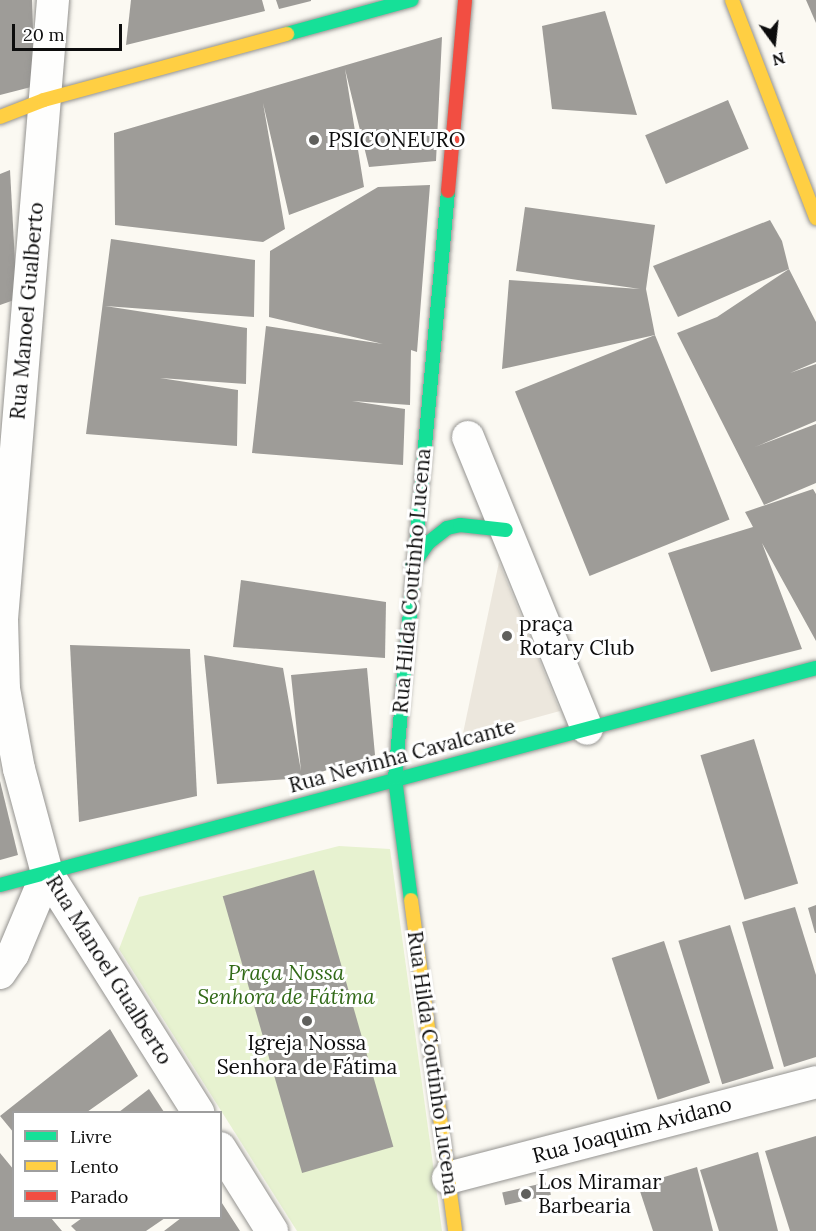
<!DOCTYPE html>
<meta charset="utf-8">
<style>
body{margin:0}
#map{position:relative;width:816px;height:1231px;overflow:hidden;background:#fbf9f2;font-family:Lora,serif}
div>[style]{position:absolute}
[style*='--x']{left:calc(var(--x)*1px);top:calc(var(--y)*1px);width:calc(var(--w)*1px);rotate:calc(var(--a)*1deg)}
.green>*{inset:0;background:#e7f2d0}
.plaza>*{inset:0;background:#ece7dd}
.building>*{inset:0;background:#9e9c98;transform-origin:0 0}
.roads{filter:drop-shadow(0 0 2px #949390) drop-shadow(0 0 2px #949390)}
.street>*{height:32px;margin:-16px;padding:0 16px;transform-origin:16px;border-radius:16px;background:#fefefd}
.fast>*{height:14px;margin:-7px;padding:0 7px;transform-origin:7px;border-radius:7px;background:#16e098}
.slow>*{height:14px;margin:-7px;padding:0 7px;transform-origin:7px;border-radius:7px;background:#ffcf43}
.jam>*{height:14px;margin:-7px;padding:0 7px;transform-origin:7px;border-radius:7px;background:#f24e42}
.dots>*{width:16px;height:16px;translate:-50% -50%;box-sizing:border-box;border:3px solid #fff;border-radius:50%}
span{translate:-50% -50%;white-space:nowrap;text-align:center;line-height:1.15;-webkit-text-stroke:6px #fff;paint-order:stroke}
.poi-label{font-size:21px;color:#0d0d0d}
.left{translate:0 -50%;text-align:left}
.street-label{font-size:21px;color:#0d0d0d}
.park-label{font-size:21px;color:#326a18;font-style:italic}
.legend{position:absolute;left:12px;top:1111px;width:210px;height:108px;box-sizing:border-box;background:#fff;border:2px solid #9e9e9e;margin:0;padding:8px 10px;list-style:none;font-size:18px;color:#0d0d0d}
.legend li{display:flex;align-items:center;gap:12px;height:30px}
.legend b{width:30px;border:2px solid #9e9e9e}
.north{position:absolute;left:744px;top:12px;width:60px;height:60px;-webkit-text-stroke:4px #fff;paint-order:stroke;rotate:165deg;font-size:16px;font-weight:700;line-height:24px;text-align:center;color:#0d0d0d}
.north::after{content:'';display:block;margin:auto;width:21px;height:27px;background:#0d0d0d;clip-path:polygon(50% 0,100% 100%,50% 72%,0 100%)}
.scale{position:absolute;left:12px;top:24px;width:110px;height:27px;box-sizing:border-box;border:3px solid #0d0d0d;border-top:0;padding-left:8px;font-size:18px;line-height:21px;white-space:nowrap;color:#0d0d0d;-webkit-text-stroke:4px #fff;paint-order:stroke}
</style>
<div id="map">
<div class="green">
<div style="clip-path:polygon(339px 846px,390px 849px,442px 1231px,297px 1231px,119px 949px,139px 897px)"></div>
</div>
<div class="plaza">
<div style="clip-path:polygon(499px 562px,560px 711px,462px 738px)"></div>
</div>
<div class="building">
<div style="clip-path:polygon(0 0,32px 0,35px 86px,0 95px)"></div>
<div style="clip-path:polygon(131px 0,262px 0,265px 11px,126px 45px)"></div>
<div style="clip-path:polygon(276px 0,311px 0,311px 1px,279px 9px)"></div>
<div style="clip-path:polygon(806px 0,816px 0,816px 23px)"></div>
<div style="clip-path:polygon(605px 11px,637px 115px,552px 109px,542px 26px)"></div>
<div style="clip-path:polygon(442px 37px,436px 161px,369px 167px,345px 69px,364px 187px,289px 215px,263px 103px,285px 229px,263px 242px,115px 225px,114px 133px)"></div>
<div style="left:728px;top:100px;width:53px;height:90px;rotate:67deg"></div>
<div style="clip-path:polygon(10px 170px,17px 299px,0 305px,0 174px)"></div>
<div style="clip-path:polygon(430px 185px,417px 352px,411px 350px,410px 405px,352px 401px,405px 409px,403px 465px,252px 453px,266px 326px,383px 344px,269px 317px,270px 251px,378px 187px)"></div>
<div style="clip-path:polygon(525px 207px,655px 225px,646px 289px,655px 335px,502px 369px,509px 280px,640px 289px,516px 271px)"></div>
<div style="clip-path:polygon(770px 220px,782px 241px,789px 269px,678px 317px,653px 266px)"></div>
<div style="clip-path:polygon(111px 239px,255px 260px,254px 317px,105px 306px,247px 328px,246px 384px,160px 378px,238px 390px,237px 446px,86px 434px)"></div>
<div style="clip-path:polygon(789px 269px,816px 322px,816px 362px,790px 373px,816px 364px,816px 421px,755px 447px,816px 424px,816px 483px,764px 505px,677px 333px,717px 317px)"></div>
<div style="left:655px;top:335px;width:199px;height:151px;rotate:68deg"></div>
<div style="clip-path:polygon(813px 489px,816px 494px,816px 641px,762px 543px,802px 649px,711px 672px,668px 553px,753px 527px,745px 512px)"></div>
<div style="clip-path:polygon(241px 580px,386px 602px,385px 658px,233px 647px)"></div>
<div style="clip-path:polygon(70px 645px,190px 649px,197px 796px,79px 822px)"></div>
<div style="clip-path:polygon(204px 655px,283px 668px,301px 771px,291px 675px,367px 668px,375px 755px,302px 778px,217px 784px)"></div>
<div style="left:754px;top:739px;width:151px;height:56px;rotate:73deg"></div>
<div style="clip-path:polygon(0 781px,18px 855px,0 860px)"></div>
<div style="left:314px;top:870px;width:288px;height:95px;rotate:74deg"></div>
<div style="clip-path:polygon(816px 905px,816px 933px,815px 933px,808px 908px)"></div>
<div style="clip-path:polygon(795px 907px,816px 975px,816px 1057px,784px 1067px,742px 922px)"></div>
<div style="left:730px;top:925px;width:150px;height:54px;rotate:73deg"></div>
<div style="left:664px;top:941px;width:149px;height:55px;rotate:72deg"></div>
<div style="clip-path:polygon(110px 1029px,138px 1076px,87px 1112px,14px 1112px,14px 1133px,0 1116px)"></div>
<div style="clip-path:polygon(149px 1089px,164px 1112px,119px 1112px)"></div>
<div style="clip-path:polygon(816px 1136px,816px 1231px,790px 1231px,765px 1151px)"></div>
<div style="clip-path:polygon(758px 1152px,778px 1231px,719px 1231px,700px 1170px)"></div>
<div style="clip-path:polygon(0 1153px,14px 1170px,14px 1218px,51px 1218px,62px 1231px,0 1231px)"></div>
<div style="clip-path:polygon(697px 1167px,713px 1231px,653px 1231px,638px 1185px)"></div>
<div style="left:548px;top:1182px;width:13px;height:47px;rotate:77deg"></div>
<div style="clip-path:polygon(220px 1200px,240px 1231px,164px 1231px,181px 1218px,220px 1218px)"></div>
<div style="clip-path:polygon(82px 1218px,165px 1218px,146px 1231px,76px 1231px,71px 1226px)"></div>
</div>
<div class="roads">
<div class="street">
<div style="--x:53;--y:0;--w:621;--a:94.71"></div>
<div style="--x:2;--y:619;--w:70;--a:88.4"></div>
<div style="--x:4;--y:689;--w:81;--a:79.4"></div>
<div style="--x:19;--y:769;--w:108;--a:74.9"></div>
<div style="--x:47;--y:873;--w:283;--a:57.7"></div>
<div style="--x:468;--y:437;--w:315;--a:67.8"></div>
<div style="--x:0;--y:973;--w:23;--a:-56"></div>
<div style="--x:13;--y:954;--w:88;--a:-67.2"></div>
<div style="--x:220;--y:1148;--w:98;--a:57.9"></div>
<div style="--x:448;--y:1178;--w:380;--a:-14.6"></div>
</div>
<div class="fast">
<div style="--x:287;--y:34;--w:129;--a:-15.3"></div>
<div style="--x:412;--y:566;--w:28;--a:-55"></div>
<div style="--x:428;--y:543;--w:24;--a:-38"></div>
<div style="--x:447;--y:528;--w:13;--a:-13"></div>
<div style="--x:460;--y:525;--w:46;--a:6.2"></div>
<div style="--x:0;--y:885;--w:844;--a:-14.89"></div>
<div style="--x:411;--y:900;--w:123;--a:-97.5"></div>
<div style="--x:395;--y:778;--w:589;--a:-84.84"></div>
</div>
<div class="slow">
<div style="--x:732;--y:0;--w:234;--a:68.9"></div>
<div style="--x:0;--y:117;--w:47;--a:-21.1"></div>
<div style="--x:44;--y:100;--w:252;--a:-15.2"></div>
<div style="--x:411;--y:900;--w:334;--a:82.4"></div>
</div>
<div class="jam">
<div style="--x:448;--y:191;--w:192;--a:-84.9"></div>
</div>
</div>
<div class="dots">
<div style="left:314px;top:140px;background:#60605d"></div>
<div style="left:507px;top:636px;background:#60605d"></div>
<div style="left:307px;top:1021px;background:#60605d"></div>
<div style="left:526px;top:1194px;background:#60605d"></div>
</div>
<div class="poi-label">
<span class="left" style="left:328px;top:140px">PSICONEURO</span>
<span class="left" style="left:519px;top:636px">praça<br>Rotary Club</span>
<span style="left:307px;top:1055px">Igreja Nossa<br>Senhora de Fátima</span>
<span class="left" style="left:538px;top:1194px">Los Miramar<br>Barbearia</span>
</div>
<div class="street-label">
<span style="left:27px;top:311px;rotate:-85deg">Rua Manoel Gualberto</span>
<span style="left:412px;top:581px;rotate:-85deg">Rua Hilda Coutinho Lucena</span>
<span style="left:402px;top:756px;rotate:-15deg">Rua Nevinha Cavalcante</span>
<span style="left:109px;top:970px;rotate:58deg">Rua Manoel Gualberto</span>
<span style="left:433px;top:1063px;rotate:82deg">Rua Hilda Coutinho Lucena</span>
<span style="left:632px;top:1130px;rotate:-15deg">Rua Joaquim Avidano</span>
</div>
<div class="park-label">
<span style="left:286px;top:985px">Praça Nossa<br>Senhora de Fátima</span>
</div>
<ul class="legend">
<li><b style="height:8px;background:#16e098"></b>Livre</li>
<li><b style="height:8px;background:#ffcf43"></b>Lento</li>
<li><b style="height:8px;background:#f24e42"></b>Parado</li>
</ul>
<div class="north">N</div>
<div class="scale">20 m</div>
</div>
